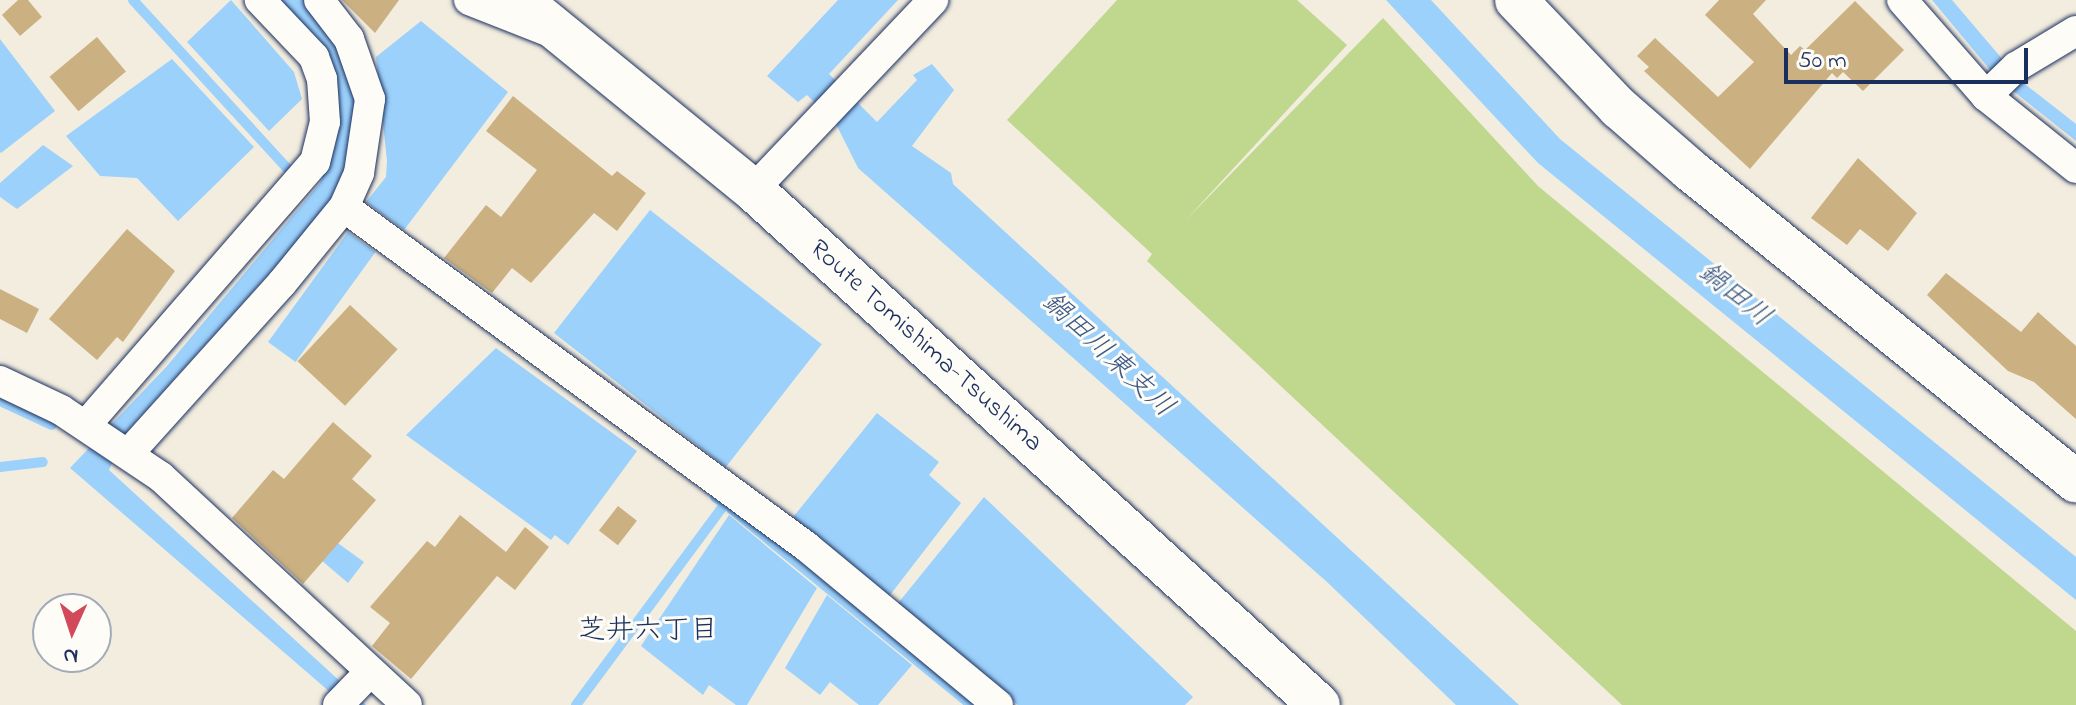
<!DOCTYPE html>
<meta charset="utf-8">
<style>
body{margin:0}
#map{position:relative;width:2076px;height:705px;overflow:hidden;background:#f3eddf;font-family:"Indie Flower","Klee One",sans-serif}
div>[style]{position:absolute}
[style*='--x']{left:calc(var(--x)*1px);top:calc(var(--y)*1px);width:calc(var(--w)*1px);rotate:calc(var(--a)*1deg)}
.green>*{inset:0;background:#c0d78e}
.water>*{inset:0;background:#9cd1fb;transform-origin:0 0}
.stream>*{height:10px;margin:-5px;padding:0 5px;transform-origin:5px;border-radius:5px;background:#9cd1fb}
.building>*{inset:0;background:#cbb081;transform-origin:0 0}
.roads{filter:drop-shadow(0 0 2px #1b2f5e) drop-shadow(0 0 2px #1b2f5e)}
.street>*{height:30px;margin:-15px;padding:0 15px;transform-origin:15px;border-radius:15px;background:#fdfcf7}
.secondary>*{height:42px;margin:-21px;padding:0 21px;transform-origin:21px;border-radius:21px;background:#fdfcf7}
span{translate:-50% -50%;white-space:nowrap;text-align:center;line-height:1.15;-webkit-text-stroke:6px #fdfcf7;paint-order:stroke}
.street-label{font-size:26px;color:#1b2f5e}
.water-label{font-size:28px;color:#3b5885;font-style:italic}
.neighbourhood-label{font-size:28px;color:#1b2f5e}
.north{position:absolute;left:32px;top:593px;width:80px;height:80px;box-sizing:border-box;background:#fdfcf7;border:2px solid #a3aaba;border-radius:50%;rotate:183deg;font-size:22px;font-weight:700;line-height:32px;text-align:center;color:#1b2f5e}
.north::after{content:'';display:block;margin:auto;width:28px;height:36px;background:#d1495b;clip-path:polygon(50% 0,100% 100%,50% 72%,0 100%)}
.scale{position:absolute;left:1784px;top:48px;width:244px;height:36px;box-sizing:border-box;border:4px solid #1b2f5e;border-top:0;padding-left:10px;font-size:24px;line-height:28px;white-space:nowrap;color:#1b2f5e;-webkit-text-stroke:6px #fdfcf7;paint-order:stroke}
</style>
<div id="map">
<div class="green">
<div style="clip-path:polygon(1117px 0,1297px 0,1347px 45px,1185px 221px,1383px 18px,1538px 186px,2076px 631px,2076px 705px,1622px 705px,1147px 261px,1152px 254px,1007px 120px)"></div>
</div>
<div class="water">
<div style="clip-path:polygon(231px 0,294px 72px,302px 99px,269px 131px,187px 42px)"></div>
<div style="clip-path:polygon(280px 0,309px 0,339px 40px,363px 125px,333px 203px,125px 434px,109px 470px,366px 705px,345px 705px,70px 468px,167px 366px,320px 183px,339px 127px,339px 98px,314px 35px)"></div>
<div style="clip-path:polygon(838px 0,898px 0,829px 74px,877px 122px,917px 80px,913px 75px,932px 64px,954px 90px,912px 146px,951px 173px,953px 184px,1519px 705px,1456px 705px,1327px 582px,858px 168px,836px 124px,807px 95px,798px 102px,767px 76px)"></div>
<div style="clip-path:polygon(1386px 0,1431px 0,1560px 139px,2076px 557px,2076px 600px,1538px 163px)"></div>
<div style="clip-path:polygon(1932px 0,1952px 0,2021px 81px,2076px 124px,2076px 141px,1997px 78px)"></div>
<div style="clip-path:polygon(421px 21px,508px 92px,404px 230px,366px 202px,386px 177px,387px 161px,376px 57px)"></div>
<div style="clip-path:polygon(0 39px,55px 111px,1px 153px,0 152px)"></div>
<div style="clip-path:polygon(172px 59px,254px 147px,178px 221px,137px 178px,100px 176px,66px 136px)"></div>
<div style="clip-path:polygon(43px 145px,73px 166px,17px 209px,0 197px,0 183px)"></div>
<div style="left:650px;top:210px;width:218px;height:156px;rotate:38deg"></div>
<div style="left:348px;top:232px;width:34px;height:136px;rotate:36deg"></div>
<div style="clip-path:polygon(496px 348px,637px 451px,568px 545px,555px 535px,551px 540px,406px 435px)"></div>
<div style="clip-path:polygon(877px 413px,939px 462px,929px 475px,961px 503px,887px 599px,790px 521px)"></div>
<div style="clip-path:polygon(984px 497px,1193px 697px,1185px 705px,1018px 705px,895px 607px)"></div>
<div style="clip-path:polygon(729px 515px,817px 588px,747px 705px,736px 705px,709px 685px,703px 695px,641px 646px)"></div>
<div style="clip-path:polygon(328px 536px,364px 562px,348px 583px,314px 554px)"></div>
<div style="clip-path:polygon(827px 595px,912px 665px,878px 705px,859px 705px,830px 682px,820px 695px,785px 668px)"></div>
</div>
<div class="stream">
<div style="--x:133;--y:0;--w:231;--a:47.5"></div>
<div style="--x:0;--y:401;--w:57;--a:24.8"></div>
<div style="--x:0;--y:467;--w:43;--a:-6.6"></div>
<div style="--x:731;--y:509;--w:310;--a:39.2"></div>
<div style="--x:576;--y:705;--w:250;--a:-53.5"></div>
<div style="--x:725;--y:504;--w:12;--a:-145"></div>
</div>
<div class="building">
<div style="clip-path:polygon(18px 0,28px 0,42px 17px,20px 36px,2px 15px)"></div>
<div style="clip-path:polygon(342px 0,399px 0,375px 33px)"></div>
<div style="clip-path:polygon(1719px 0,1766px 0,1753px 14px,1791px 55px,1800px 46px,1805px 50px,1855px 1px,1904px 50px,1863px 91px,1843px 72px,1837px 78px,1832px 73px,1750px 169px,1644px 71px,1649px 67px,1637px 56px,1655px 38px,1718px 97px,1754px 62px,1705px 15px)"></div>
<div style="left:97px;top:37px;width:45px;height:62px;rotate:50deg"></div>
<div style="clip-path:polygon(513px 96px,612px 176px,617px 171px,646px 193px,617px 231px,594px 213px,531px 283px,512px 268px,492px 293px,444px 258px,486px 205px,501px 217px,537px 170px,486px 131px)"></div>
<div style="clip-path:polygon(1858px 158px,1917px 213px,1888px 251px,1860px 229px,1847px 245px,1811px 218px)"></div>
<div style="clip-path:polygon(127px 229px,175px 271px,123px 342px,117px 337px,97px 360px,49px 319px)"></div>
<div style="clip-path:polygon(1946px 273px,2021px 332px,2038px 312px,2076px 346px,2076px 419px,2034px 382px,2008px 371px,1927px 295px)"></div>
<div style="clip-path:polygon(0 289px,39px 309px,27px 333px,0 319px)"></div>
<div style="left:350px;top:305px;width:65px;height:77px;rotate:43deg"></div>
<div style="clip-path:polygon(333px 422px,372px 456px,352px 479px,376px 500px,303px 584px,232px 518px,273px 470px,284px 479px)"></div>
<div style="left:618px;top:506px;width:24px;height:31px;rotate:38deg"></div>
<div style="clip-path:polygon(460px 515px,506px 552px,525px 527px,549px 547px,515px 590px,497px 576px,411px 679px,372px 646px,390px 623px,370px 607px,427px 541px,435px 547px)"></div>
</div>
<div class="roads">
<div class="street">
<div style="--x:469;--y:0;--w:82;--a:21.5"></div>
<div style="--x:1902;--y:0;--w:128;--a:48.8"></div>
<div style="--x:1986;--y:96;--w:115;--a:38.7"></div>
<div style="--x:1986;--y:96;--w:42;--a:-44"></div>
<div style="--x:2016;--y:67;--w:70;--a:-31"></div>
<div style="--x:753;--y:190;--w:262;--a:-46.5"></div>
<div style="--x:344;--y:207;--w:574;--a:36.29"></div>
<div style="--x:807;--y:547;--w:248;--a:39.6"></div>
<div style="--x:0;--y:381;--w:68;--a:25.4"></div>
<div style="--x:61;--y:410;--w:120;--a:33.8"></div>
<div style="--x:161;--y:477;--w:335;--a:42.8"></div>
<div style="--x:86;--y:425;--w:349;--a:-49"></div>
<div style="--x:315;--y:162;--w:41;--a:-76"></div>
<div style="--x:325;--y:122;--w:43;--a:-94"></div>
<div style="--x:322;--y:79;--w:23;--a:-110"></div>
<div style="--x:314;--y:57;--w:79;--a:-133.5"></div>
<div style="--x:129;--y:453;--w:229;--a:-48"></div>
<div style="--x:282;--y:283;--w:98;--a:-50.8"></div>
<div style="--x:344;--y:207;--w:37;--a:-66"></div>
<div style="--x:359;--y:173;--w:75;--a:-81.5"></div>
<div style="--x:370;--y:99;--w:64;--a:-109.3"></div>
<div style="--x:349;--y:39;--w:49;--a:-127.6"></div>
<div style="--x:338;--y:705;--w:45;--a:-45.9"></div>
</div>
<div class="secondary">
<div style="--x:520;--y:0;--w:301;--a:39.2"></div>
<div style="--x:753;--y:190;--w:765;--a:42.3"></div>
<div style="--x:1516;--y:0;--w:149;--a:46.4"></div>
<div style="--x:1619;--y:108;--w:94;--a:41.1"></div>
<div style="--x:1690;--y:170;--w:496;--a:38.9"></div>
</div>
</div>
<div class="street-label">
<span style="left:925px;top:347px;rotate:42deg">Route Tomishima-Tsushima</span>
</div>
<div class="water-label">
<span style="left:1734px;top:296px;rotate:39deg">鍋田川</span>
<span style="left:1107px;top:356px;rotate:43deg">鍋田川東支川</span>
</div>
<div class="neighbourhood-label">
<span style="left:648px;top:632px">芝井六丁目</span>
</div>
<div class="north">N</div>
<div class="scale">50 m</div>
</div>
